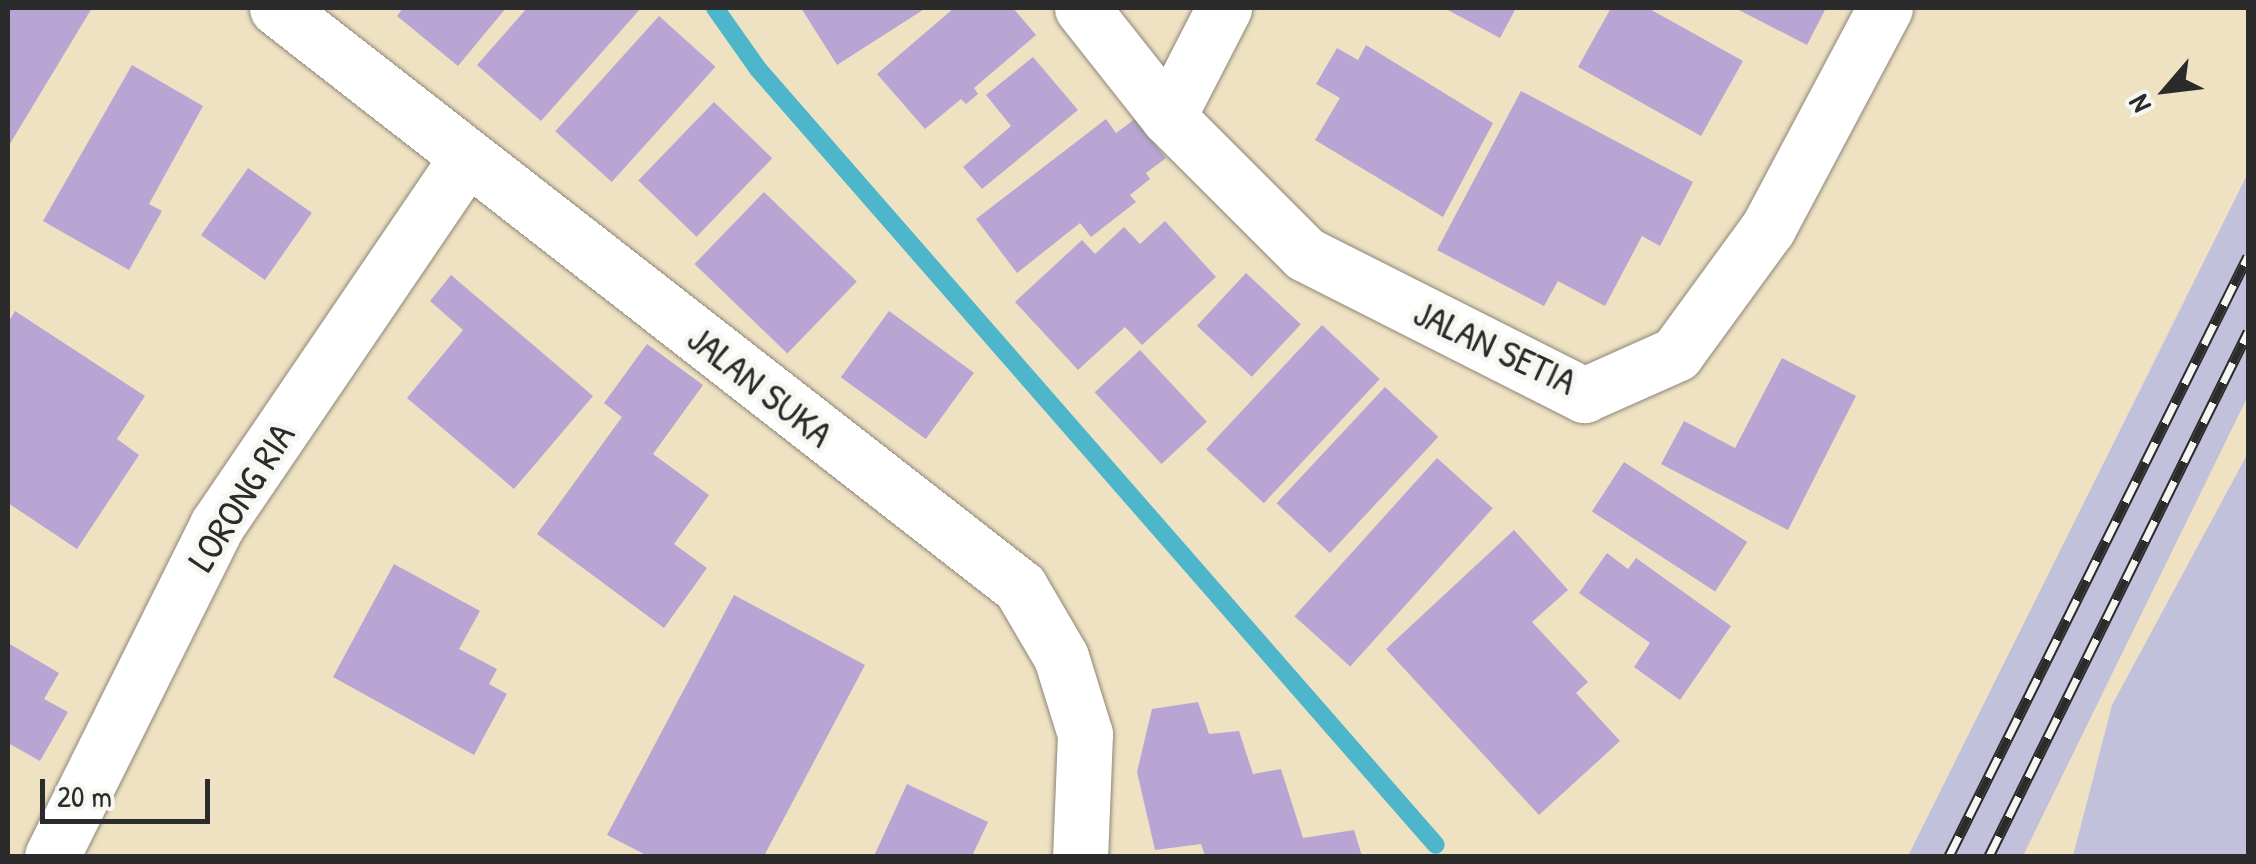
<!DOCTYPE html>
<style>
body{margin:0}
#map{position:relative;width:2256px;height:864px;overflow:hidden;background:#efe2c3;font-family:"Patrick Hand",sans-serif}
div>[style]{position:absolute}
[style*='--x']{left:calc(var(--x)*1px);top:calc(var(--y)*1px);width:calc(var(--w)*1px);rotate:calc(var(--a)*1deg)}
.industrial>*{inset:0;background:#c2c1dc}
.stream>*{height:18px;margin:-9px;padding:0 9px;transform-origin:9px;border-radius:9px;background:#4db6cb}
.building>*{inset:0;background:#b8a5d3;transform-origin:0 0}
.roads{filter:drop-shadow(0 0 2px #8d8677) drop-shadow(0 0 2px #8d8677)}
.minor>*{height:55px;margin:-27.5px;padding:0 27.5px;transform-origin:27.5px;border-radius:27.5px;background:#fff}
.rail>*{height:11px;margin-top:-5.5px;transform-origin:0;background:repeating-linear-gradient(90deg,#f6f6f2 0 22px,#2b2b2b 0 44px);box-sizing:border-box;border-block:2px solid #2b2b2b}
span{translate:-50% -50%;white-space:nowrap;text-align:center;line-height:1.15;-webkit-text-stroke:10px #f6f6f2;paint-order:stroke}
.street-label{font-size:38px;color:#2b2b2b}
.frame{position:absolute;inset:0;border:10px solid #2b2b2b;pointer-events:none}
.north{position:absolute;left:2116px;top:40px;width:100px;height:100px;-webkit-text-stroke:8px #f6f6f2;paint-order:stroke;rotate:242deg;font-size:28px;font-weight:700;line-height:40px;text-align:center;color:#2b2b2b}
.north::after{content:'';display:block;margin:auto;width:35px;height:45px;background:#2b2b2b;clip-path:polygon(50% 0,100% 100%,50% 72%,0 100%)}
.scale{position:absolute;left:40px;top:779px;width:170px;height:45px;box-sizing:border-box;border:5px solid #2b2b2b;border-top:0;padding-left:12px;font-size:30px;line-height:35px;white-space:nowrap;color:#2b2b2b;-webkit-text-stroke:8px #f6f6f2;paint-order:stroke}
</style>
<div id="map">
<div class="industrial">
<div style="clip-path:polygon(2248px 173px,2248px 396px,2023px 856px,1908px 856px)"></div>
<div style="clip-path:polygon(2248px 453px,2248px 856px,2073px 856px,2112px 705px)"></div>
</div>
<div class="stream">
<div style="--x:715;--y:8;--w:75;--a:54.8"></div>
<div style="--x:758;--y:69;--w:1030;--a:48.86"></div>
</div>
<div class="building">
<div style="clip-path:polygon(8px 8px,92px 8px,8px 147px)"></div>
<div style="clip-path:polygon(403px 8px,506px 8px,458px 66px,397px 16px)"></div>
<div style="clip-path:polygon(527px 8px,641px 8px,541px 121px,477px 65px)"></div>
<div style="clip-path:polygon(801px 8px,926px 8px,837px 65px)"></div>
<div style="clip-path:polygon(954px 8px,1013px 8px,1036px 35px,974px 88px,978px 94px,966px 104px,961px 99px,925px 129px,877px 74px)"></div>
<div style="clip-path:polygon(1444px 8px,1516px 8px,1500px 38px)"></div>
<div style="clip-path:polygon(1611px 8px,1648px 8px,1743px 61px,1701px 136px,1578px 67px)"></div>
<div style="clip-path:polygon(1735px 8px,1826px 8px,1807px 45px)"></div>
<div style="left:659px;top:16px;width:76px;height:155px;rotate:42deg"></div>
<div style="clip-path:polygon(1366px 45px,1493px 123px,1443px 217px,1315px 140px,1340px 98px,1316px 84px,1337px 48px,1358px 60px)"></div>
<div style="clip-path:polygon(1033px 57px,1078px 110px,982px 189px,963px 167px,1011px 126px,986px 95px)"></div>
<div style="clip-path:polygon(132px 65px,203px 106px,149px 204px,162px 211px,129px 270px,43px 221px)"></div>
<div style="clip-path:polygon(1521px 91px,1693px 182px,1660px 246px,1642px 236px,1605px 306px,1558px 281px,1544px 306px,1437px 250px)"></div>
<div style="left:714px;top:102px;width:81px;height:109px;rotate:44deg"></div>
<div style="clip-path:polygon(1106px 119px,1116px 133px,1135px 119px,1166px 158px,1146px 173px,1150px 179px,1130px 195px,1136px 202px,1091px 237px,1080px 223px,1017px 273px,976px 219px)"></div>
<div style="left:248px;top:168px;width:78px;height:82px;rotate:35deg"></div>
<div style="left:764px;top:192px;width:129px;height:100px;rotate:44deg"></div>
<div style="clip-path:polygon(1165px 221px,1216px 277px,1142px 345px,1125px 327px,1078px 370px,1015px 302px,1082px 240px,1095px 254px,1124px 227px,1140px 244px)"></div>
<div style="left:1246px;top:273px;width:75px;height:72px;rotate:43deg"></div>
<div style="clip-path:polygon(451px 275px,593px 396px,514px 489px,407px 398px,463px 330px,430px 301px)"></div>
<div style="clip-path:polygon(15px 311px,145px 396px,117px 439px,139px 455px,77px 549px,8px 503px,8px 323px)"></div>
<div style="left:889px;top:311px;width:105px;height:82px;rotate:36deg"></div>
<div style="left:1322px;top:325px;width:79px;height:170px;rotate:43deg"></div>
<div style="clip-path:polygon(647px 344px,703px 385px,653px 454px,709px 495px,674px 544px,707px 568px,664px 628px,537px 534px,622px 417px,604px 403px)"></div>
<div style="left:1140px;top:350px;width:98px;height:62px;rotate:47deg"></div>
<div style="clip-path:polygon(1782px 358px,1856px 396px,1788px 530px,1661px 464px,1684px 421px,1735px 448px)"></div>
<div style="left:1385px;top:387px;width:73px;height:159px;rotate:43deg"></div>
<div style="left:1437px;top:458px;width:75px;height:213px;rotate:42deg"></div>
<div style="left:1624px;top:462px;width:147px;height:59px;rotate:33deg"></div>
<div style="clip-path:polygon(1514px 530px,1568px 590px,1532px 622px,1588px 682px,1576px 693px,1620px 741px,1539px 815px,1386px 649px)"></div>
<div style="clip-path:polygon(1607px 553px,1628px 569px,1636px 558px,1731px 626px,1680px 700px,1634px 667px,1650px 643px,1579px 593px)"></div>
<div style="clip-path:polygon(394px 564px,480px 611px,459px 649px,497px 669px,489px 684px,507px 694px,474px 755px,333px 677px)"></div>
<div style="clip-path:polygon(734px 595px,865px 665px,764px 856px,648px 856px,607px 835px)"></div>
<div style="clip-path:polygon(8px 643px,59px 673px,44px 699px,68px 712px,40px 761px,8px 743px)"></div>
<div style="clip-path:polygon(1198px 702px,1209px 734px,1239px 731px,1253px 774px,1281px 769px,1303px 838px,1354px 830px,1362px 856px,1205px 856px,1201px 844px,1155px 850px,1137px 772px,1152px 709px)"></div>
<div style="clip-path:polygon(907px 784px,988px 822px,972px 856px,874px 856px)"></div>
</div>
<div class="roads">
<div class="minor">
<div style="--x:277;--y:8;--w:942;--a:37.93"></div>
<div style="--x:1020;--y:587;--w:81;--a:59.6"></div>
<div style="--x:1061;--y:657;--w:81;--a:72.7"></div>
<div style="--x:1085;--y:734;--w:122;--a:92.3"></div>
<div style="--x:1082;--y:8;--w:139;--a:51.7"></div>
<div style="--x:1168;--y:117;--w:194;--a:45"></div>
<div style="--x:1305;--y:254;--w:313;--a:26.8"></div>
<div style="--x:1584;--y:395;--w:101;--a:-24"></div>
<div style="--x:1676;--y:354;--w:156;--a:-53.9"></div>
<div style="--x:1768;--y:228;--w:249;--a:-62"></div>
<div style="--x:1168;--y:117;--w:123;--a:-62.8"></div>
<div style="--x:52;--y:856;--w:370;--a:-63.5"></div>
<div style="--x:217;--y:525;--w:443;--a:-55.8"></div>
</div>
</div>
<div class="rail">
<div style="--x:1949;--y:856;--w:670;--a:-63.51"></div>
<div style="--x:1989;--y:856;--w:585;--a:-63.7"></div>
</div>
<div class="street-label">
<span style="left:1495px;top:347px;rotate:25deg">JALAN SETIA</span>
<span style="left:760px;top:386px;rotate:38deg">JALAN SUKA</span>
<span style="left:241px;top:497px;rotate:-58deg">LORONG RIA</span>
</div>
<div class="frame"></div>
<div class="north">N</div>
<div class="scale">20 m</div>
</div>
